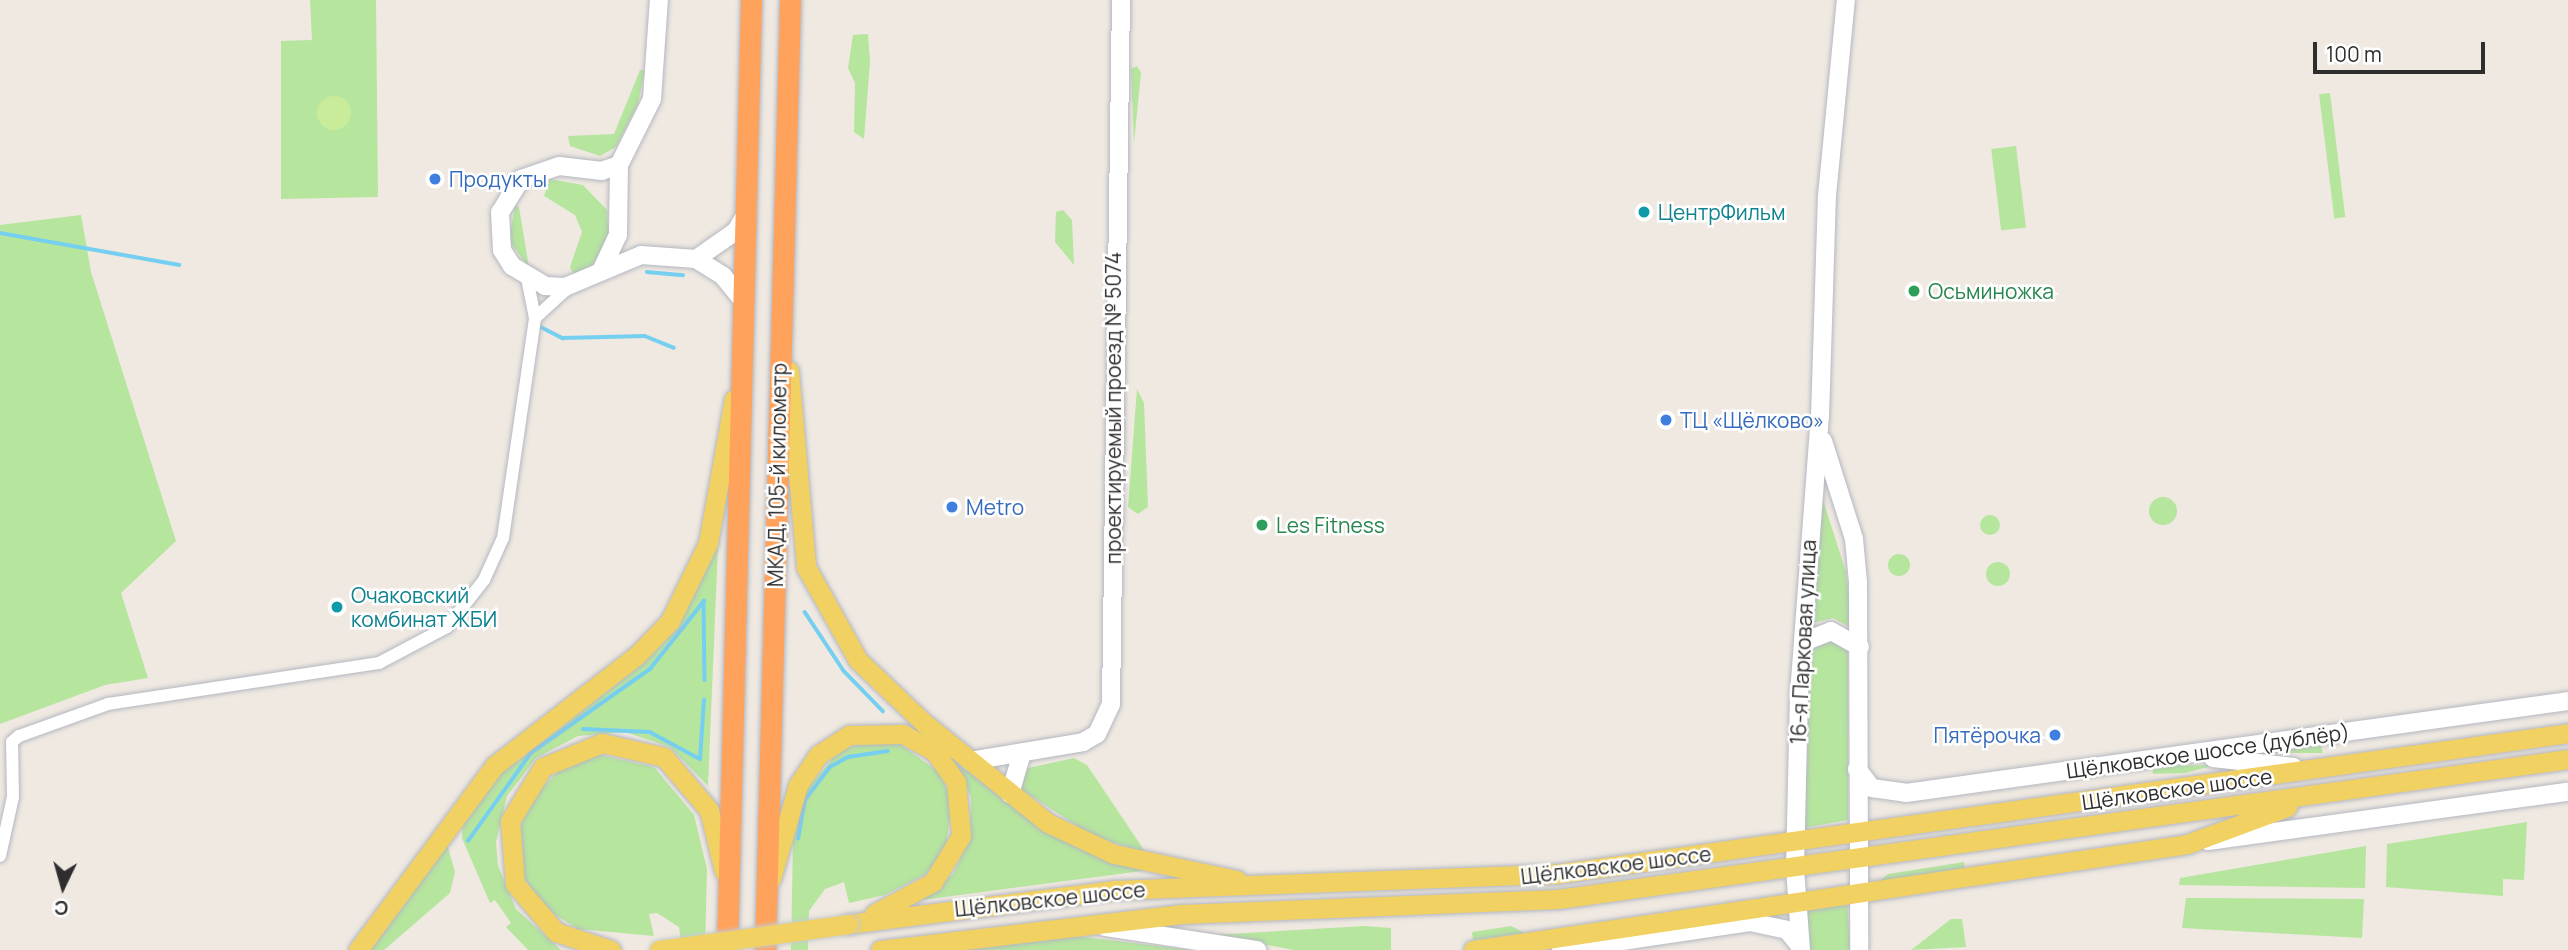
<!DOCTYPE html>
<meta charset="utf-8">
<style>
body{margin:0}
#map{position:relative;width:2568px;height:950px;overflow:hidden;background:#efe9e1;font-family:Manrope,sans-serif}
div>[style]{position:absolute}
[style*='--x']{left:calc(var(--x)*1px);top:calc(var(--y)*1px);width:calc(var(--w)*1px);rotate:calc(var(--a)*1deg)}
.green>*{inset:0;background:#b6e59e;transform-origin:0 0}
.round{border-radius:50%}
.pitch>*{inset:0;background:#c9ec9a}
.stream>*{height:3.5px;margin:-1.75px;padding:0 1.75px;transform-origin:1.75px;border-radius:1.75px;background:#75cff0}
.roads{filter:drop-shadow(0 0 2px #b4b7c1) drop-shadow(0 0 2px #b4b7c1)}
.street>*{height:12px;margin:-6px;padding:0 6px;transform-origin:6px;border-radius:6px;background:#fff}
.secondary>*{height:18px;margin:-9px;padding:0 9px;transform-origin:9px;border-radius:9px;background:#fff}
.primary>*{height:19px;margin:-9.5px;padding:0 9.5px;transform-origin:9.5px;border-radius:9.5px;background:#f2d163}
.highway>*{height:21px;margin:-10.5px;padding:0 10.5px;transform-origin:10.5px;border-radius:10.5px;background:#ffa35c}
.bridges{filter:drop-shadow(0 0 2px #c9c9c9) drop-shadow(0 0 2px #c9c9c9)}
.primary-bridge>*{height:19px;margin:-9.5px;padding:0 9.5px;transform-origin:9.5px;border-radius:9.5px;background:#f2d163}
.dots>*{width:19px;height:19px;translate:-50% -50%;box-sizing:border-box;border:4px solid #fff;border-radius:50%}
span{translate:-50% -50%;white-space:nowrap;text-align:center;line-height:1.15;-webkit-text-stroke:5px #fff;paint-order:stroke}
.shop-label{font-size:21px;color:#366cbe}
.left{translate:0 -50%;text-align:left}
.right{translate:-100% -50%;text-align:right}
.culture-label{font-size:21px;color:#0d838f}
.leisure-label{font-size:21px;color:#27864d}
.street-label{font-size:21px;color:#2e2e2e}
.north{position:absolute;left:28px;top:852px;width:70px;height:70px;-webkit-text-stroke:5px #fff;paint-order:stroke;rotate:185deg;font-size:19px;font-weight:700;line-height:28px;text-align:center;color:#2e2e2e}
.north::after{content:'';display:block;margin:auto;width:24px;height:32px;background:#2e2e2e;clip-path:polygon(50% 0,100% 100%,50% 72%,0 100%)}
.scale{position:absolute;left:2313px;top:42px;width:172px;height:32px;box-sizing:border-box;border:4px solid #2e2e2e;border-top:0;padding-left:9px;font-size:21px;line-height:24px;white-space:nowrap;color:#2e2e2e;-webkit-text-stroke:5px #fff;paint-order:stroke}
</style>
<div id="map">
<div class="green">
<div style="clip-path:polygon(310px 0,376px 0,378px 197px,281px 199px,281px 41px,312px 40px)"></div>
<div style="clip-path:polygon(868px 34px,870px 62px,864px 139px,854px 132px,855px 83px,848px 68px,853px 35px)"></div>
<div style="clip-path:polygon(1137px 66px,1141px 73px,1134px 143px,1131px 69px)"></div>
<div style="clip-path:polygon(640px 70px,645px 70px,638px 104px,616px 147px,600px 156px,570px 146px,568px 136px,614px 134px)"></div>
<div style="left:2330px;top:93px;width:125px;height:11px;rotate:83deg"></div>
<div style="left:2016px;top:146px;width:82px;height:25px;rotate:83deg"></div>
<div style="clip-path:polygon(550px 179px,583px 185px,607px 210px,609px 240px,587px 273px,574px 275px,570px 267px,582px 232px,575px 215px,544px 196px)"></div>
<div style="clip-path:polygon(515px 205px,519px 207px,529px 268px,509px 241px)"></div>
<div style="clip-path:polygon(1063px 210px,1072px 220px,1074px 265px,1055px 242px,1056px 212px)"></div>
<div style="clip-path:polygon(81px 215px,91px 272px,176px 541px,121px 593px,148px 678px,105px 685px,0 724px,0 225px)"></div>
<div style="clip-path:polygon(1137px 389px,1144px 403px,1148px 507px,1138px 514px,1128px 507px)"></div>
<div class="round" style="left:2149px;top:497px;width:28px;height:28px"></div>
<div style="clip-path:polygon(1823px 500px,1846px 572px,1853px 629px,1833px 618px,1809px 624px)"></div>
<div class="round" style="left:1980px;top:515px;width:20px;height:20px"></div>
<div style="clip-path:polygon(718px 546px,708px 786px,670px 747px,625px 732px,578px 736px,536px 758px,507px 796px,496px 842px,498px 866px,516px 909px,561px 950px,528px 950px,506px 927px,511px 923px,495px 900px,490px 903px,462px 838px,463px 818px,501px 774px,644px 663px,678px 628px)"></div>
<div class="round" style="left:1888px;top:554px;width:22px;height:22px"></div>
<div class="round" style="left:1986px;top:562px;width:24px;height:24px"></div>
<div style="clip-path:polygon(1828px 639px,1848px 647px,1848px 820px,1804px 828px,1810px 651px)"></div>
<div style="clip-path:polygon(868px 741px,900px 744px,939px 772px,952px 801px,946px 849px,926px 874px,885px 895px,849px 903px,844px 882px,825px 889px,809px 911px,808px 950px,791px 950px,793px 839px,807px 789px,838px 752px)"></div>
<div style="clip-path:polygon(2320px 743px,2323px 753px,2263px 753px,2265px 750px)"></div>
<div style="clip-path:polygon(600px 755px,654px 767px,694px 815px,707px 869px,705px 950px,682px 950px,679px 927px,657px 913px,649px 914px,654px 936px,578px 929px,546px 909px,524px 878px,518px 842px,526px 805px,564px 765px)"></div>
<div style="clip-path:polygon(1074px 758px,1087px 765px,1146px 853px,1091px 835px,1016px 786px,1028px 768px)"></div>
<div style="clip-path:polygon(955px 761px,1042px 830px,1142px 871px,922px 900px,953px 874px,970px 838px,971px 797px)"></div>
<div style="clip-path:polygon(2216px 765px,2185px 773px,2153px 774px,2152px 766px)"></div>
<div style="clip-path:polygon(2527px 822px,2524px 880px,2503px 879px,2503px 896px,2386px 887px,2387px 844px)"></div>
<div style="clip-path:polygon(445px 837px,455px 872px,450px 893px,384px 950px,369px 950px)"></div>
<div style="clip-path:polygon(2366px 846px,2365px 888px,2179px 885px,2180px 878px)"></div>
<div style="clip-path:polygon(1964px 862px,1965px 869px,1875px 884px,1888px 874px)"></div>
<div style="clip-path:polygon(2186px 898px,2364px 899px,2362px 938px,2182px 928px)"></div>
<div style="left:1847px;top:901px;width:49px;height:42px;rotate:86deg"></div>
<div style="clip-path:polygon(1951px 919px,1962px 919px,1966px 947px,1911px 950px)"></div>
<div style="clip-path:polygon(1364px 926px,1391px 928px,1391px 950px,1294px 950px,1212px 935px)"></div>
<div style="clip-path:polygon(1511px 926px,1525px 933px,1473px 940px,1472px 932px)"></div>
<div style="clip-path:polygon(1084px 937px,1192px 950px,951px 950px,1051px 938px)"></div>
</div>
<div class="pitch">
<div class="round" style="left:317px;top:96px;width:34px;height:34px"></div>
</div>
<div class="stream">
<div style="--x:0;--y:233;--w:182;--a:10.1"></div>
<div style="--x:647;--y:272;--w:36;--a:5"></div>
<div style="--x:539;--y:326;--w:27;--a:27"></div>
<div style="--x:563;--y:338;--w:82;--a:-1.4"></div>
<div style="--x:645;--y:336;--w:31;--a:22"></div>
<div style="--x:805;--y:612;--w:71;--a:56.5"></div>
<div style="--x:844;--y:671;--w:56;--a:45.7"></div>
<div style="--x:583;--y:729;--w:67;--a:2.6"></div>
<div style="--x:650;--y:732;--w:57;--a:28.4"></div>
<div style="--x:700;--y:759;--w:59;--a:-86.1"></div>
<div style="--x:798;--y:839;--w:40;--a:-80"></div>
<div style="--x:805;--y:800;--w:41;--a:-52.9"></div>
<div style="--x:830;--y:767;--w:21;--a:-29"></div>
<div style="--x:848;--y:757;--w:40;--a:-8.5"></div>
<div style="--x:468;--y:841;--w:108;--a:-54.4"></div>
<div style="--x:531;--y:753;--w:146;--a:-35.2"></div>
<div style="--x:650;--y:669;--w:87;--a:-51.5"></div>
<div style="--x:704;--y:601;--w:79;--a:89.3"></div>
</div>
<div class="roads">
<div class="street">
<div style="--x:535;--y:318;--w:49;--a:-42.5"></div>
<div style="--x:0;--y:856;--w:60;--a:-77.6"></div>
<div style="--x:13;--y:797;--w:55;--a:-91"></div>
<div style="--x:12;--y:742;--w:9;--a:-41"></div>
<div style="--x:19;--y:736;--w:95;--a:-19.8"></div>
<div style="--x:108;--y:704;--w:274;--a:-8.6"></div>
<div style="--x:379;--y:663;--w:77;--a:-27.9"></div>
<div style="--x:447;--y:627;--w:60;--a:-51.8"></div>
<div style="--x:484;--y:580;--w:46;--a:-65.7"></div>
<div style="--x:503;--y:538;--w:222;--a:-81.7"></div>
<div style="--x:535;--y:318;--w:41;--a:-101.3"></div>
</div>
<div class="secondary">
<div style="--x:619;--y:165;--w:18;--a:161"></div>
<div style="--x:602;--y:171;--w:43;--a:-173.4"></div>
<div style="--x:559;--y:166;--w:40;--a:161.1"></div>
<div style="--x:521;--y:179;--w:39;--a:122"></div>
<div style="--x:500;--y:212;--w:38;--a:87"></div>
<div style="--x:502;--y:250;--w:19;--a:58"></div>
<div style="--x:512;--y:266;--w:39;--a:31"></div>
<div style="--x:545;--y:286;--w:20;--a:3"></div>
<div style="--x:565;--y:287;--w:82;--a:-22.8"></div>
<div style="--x:641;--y:255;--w:55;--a:4.2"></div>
<div style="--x:696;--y:259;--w:32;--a:32"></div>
<div style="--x:723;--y:276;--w:33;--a:51"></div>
<div style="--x:696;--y:259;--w:49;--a:-35"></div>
<div style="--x:736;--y:231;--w:20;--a:-60"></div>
<div style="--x:602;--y:269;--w:38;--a:-65"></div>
<div style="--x:618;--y:235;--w:70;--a:-89.2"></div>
<div style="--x:619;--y:165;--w:74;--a:-63.4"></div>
<div style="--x:652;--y:99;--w:99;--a:-86"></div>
<div style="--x:1823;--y:441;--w:103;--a:72.4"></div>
<div style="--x:1854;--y:539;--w:43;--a:84.7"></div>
<div style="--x:1858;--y:582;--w:368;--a:89.8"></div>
<div style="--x:1803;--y:642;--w:30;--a:-21"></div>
<div style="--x:1831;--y:631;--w:33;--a:29"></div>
<div style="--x:2213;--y:758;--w:81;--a:6.4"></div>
<div style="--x:970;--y:761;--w:115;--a:-9.5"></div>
<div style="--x:1083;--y:742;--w:16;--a:-30"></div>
<div style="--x:1097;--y:734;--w:33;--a:-65"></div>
<div style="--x:1111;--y:704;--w:704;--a:-89.19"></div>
<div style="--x:1857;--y:769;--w:24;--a:52"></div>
<div style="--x:1872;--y:788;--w:34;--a:8"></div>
<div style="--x:1906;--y:793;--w:668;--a:-7.91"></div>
<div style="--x:1010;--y:794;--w:43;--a:-73.7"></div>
<div style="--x:2208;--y:841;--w:363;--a:-7.8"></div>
<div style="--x:1105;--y:927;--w:154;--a:8.6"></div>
<div style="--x:1561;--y:950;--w:191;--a:-8.4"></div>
<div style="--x:1750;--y:922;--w:38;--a:12"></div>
<div style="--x:1787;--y:930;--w:21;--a:51"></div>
<div style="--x:1801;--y:950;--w:81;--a:-94.2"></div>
<div style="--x:1795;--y:869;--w:175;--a:-88.7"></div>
<div style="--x:1799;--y:694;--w:278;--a:-85.7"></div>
<div style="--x:1820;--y:417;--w:221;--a:-88.2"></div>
<div style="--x:1827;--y:196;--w:197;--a:-84.5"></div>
</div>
<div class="primary">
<div style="--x:789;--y:371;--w:197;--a:85"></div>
<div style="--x:806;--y:567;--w:107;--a:60.8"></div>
<div style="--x:858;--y:660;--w:91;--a:43.7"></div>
<div style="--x:924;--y:723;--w:159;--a:38.9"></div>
<div style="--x:1048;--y:823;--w:73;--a:25.2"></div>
<div style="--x:1114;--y:854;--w:126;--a:11.9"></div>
<div style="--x:771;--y:879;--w:98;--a:-74"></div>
<div style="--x:798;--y:785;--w:36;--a:-56"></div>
<div style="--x:818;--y:755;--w:37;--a:-33"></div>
<div style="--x:849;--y:735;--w:54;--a:-1.1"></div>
<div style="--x:903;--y:734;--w:37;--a:29"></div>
<div style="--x:935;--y:752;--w:37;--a:55"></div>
<div style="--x:956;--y:782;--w:54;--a:84.7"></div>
<div style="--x:961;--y:836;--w:54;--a:121.3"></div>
<div style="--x:933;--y:882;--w:67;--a:151.5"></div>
<div style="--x:848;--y:924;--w:267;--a:-7.3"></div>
<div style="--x:1113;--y:890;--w:442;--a:-2.1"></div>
<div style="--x:1555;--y:874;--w:1023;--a:-7.92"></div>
<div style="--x:358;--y:950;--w:229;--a:-53.5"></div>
<div style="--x:494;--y:766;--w:181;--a:-37.8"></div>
<div style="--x:637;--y:655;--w:47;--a:-45.9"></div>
<div style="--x:670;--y:621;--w:87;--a:-64"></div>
<div style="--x:708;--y:543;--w:146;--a:-79.8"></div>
<div style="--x:611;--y:950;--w:58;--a:-161.9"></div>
<div style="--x:556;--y:932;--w:63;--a:-130.5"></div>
<div style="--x:515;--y:884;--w:63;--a:-94.5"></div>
<div style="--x:510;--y:821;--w:63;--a:-58.6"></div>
<div style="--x:543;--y:767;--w:64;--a:-22.1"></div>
<div style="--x:602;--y:743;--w:64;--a:12.7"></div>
<div style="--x:664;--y:757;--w:70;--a:49.7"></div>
<div style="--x:709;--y:810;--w:63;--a:76.2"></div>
<div style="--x:880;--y:950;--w:304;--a:-6.8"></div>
<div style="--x:1182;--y:914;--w:376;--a:-2.3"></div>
<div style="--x:1558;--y:899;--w:1020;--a:-7.89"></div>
<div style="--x:1473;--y:950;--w:722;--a:-8.44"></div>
<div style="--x:2187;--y:844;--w:107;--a:-20.3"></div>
</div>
<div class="highway">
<div style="--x:727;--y:950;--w:950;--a:-88.55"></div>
<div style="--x:765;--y:950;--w:950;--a:-88.49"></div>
</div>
</div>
<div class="bridges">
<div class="primary-bridge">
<div style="--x:659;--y:950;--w:191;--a:-7.8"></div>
</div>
</div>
<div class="dots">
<div style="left:435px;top:179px;background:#3f7fe0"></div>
<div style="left:1644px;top:212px;background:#0f9aa8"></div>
<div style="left:1914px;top:291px;background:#2e9e5b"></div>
<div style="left:1666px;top:420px;background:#3f7fe0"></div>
<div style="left:952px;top:507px;background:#3f7fe0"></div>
<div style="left:1262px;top:525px;background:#2e9e5b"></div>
<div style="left:337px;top:607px;background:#0f9aa8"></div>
<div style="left:2055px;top:735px;background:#3f7fe0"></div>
</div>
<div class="shop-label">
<span class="left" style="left:449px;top:179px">Продукты</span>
<span class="left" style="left:1680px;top:420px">ТЦ «Щёлково»</span>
<span class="left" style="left:966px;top:507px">Metro</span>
<span class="right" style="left:2041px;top:735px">Пятёрочка</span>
</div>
<div class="culture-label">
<span class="left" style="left:1658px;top:212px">ЦентрФильм</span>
<span class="left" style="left:351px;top:607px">Очаковский<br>комбинат ЖБИ</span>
</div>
<div class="leisure-label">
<span class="left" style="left:1928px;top:291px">Осьминожка</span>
<span class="left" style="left:1276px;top:525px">Les Fitness</span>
</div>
<div class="street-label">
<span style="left:1113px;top:408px;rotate:-90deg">проектируемый проезд № 5074</span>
<span style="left:777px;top:475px;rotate:-89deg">МКАД, 105-й километр</span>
<span style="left:1803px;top:642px;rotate:-87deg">16-я Парковая улица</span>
<span style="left:2208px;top:751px;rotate:-8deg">Щёлковское шоссе (дублёр)</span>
<span style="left:2177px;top:789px;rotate:-8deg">Щёлковское шоссе</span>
<span style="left:1616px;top:865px;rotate:-7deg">Щёлковское шоссе</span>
<span style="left:1050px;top:899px;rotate:-6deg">Щёлковское шоссе</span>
</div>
<div class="north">С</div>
<div class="scale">100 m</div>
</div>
